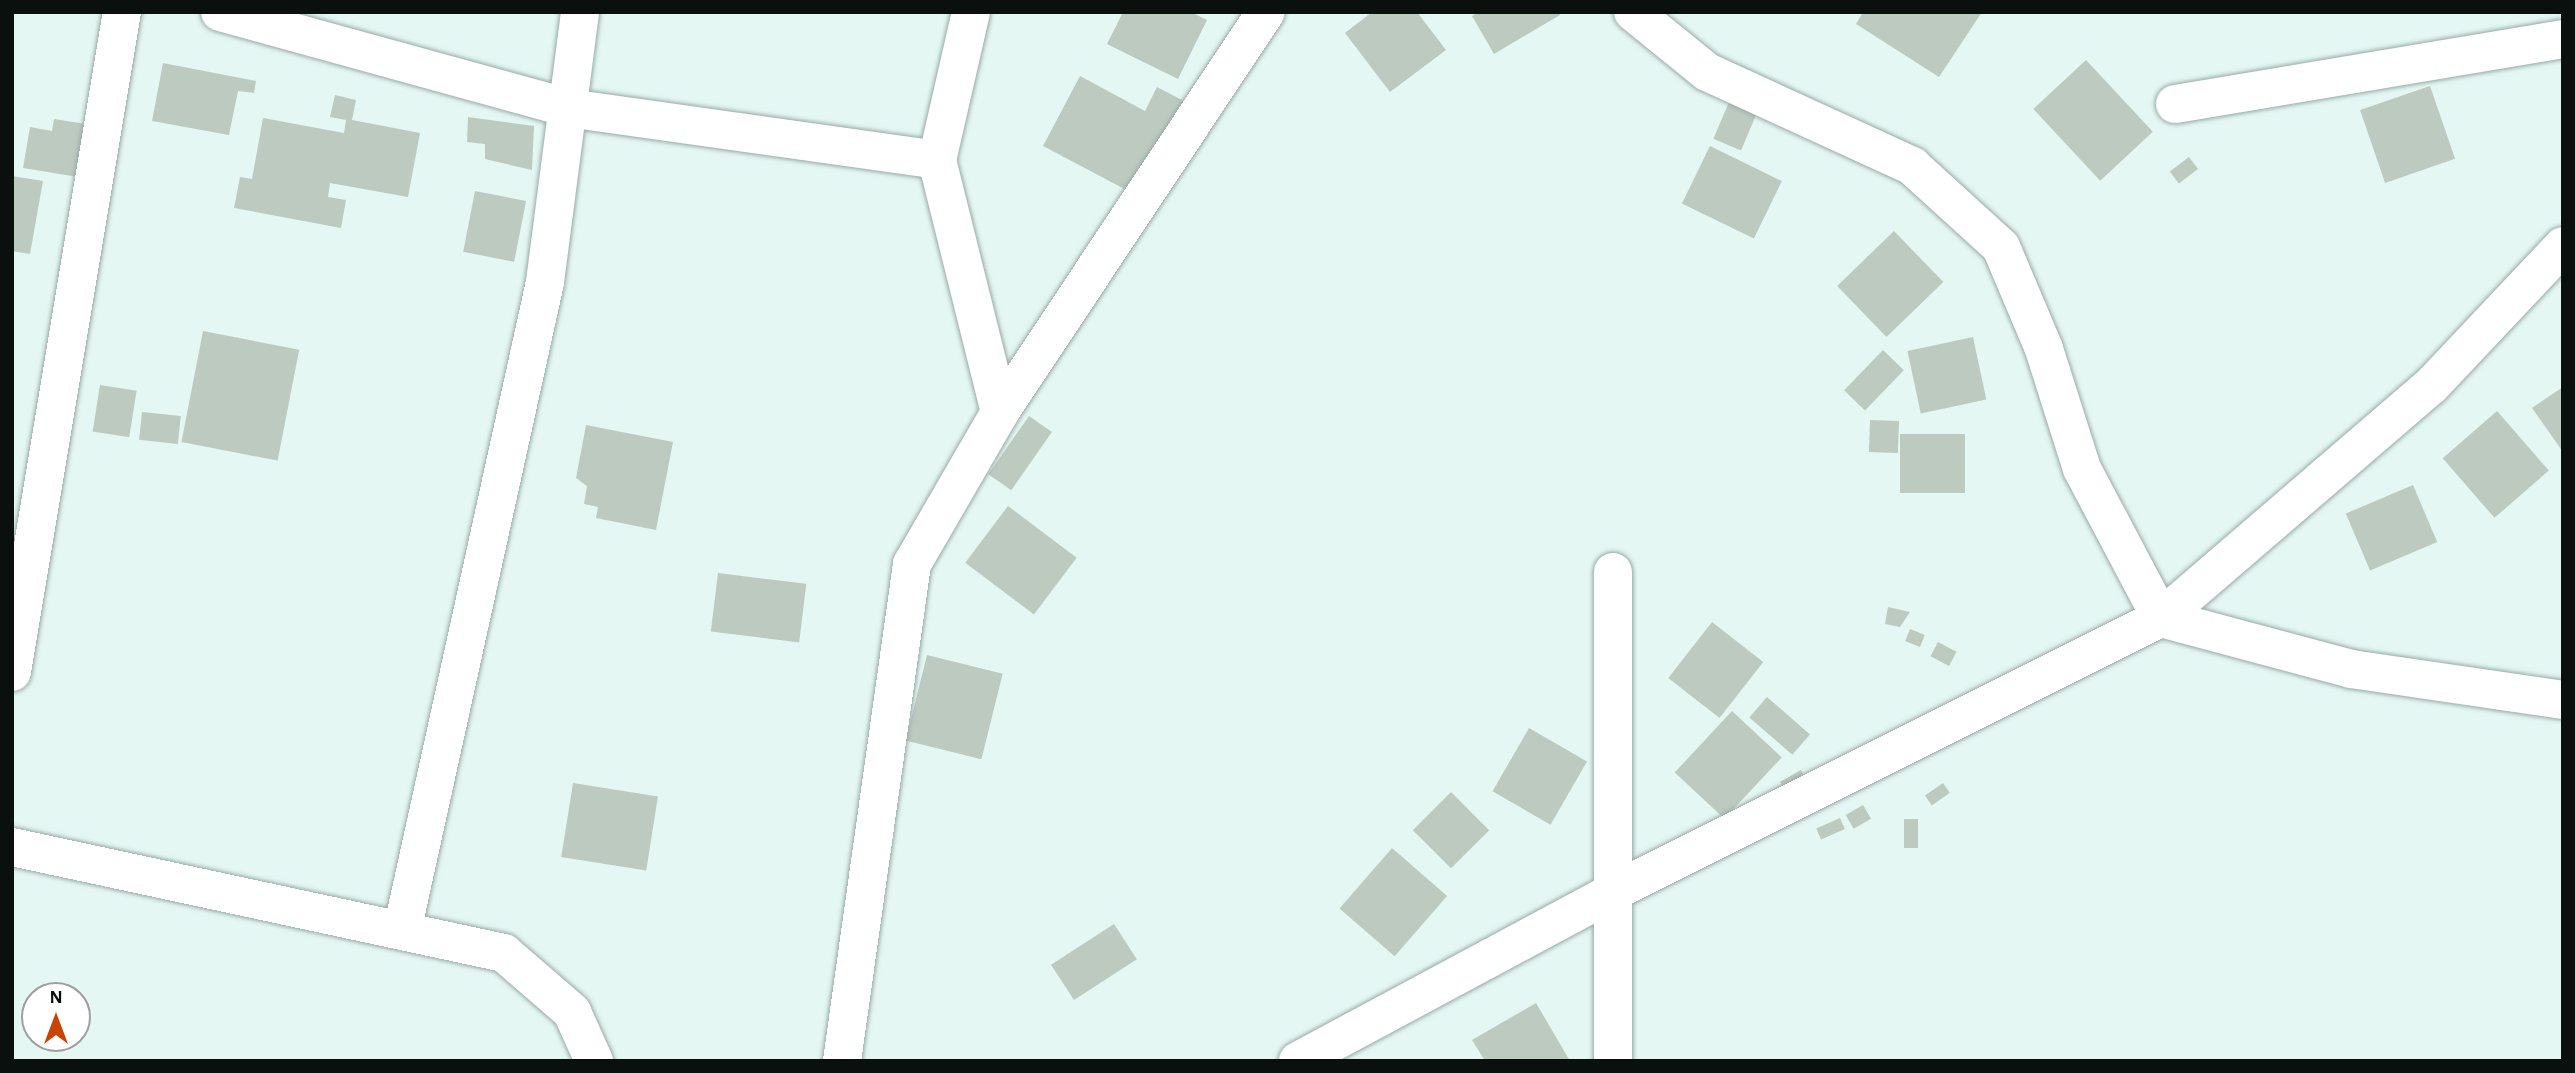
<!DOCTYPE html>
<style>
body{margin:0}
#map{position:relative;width:2575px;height:1073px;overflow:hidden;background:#e4f7f3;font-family:"Alegreya Sans",sans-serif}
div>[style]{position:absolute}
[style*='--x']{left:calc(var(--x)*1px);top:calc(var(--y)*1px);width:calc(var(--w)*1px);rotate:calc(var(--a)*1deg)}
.building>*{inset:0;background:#bdcac0;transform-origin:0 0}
.roads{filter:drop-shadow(0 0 2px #99aaa6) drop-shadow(0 0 2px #99aaa6)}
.street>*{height:38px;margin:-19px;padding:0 19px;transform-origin:19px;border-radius:19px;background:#fff}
span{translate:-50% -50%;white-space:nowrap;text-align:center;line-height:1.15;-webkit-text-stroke:5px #fff;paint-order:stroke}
.frame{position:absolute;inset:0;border:14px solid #0a100e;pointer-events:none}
.north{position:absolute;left:21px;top:982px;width:70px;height:70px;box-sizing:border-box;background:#fff;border:2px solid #9d9f9f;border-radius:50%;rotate:0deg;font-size:19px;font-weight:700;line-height:28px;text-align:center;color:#0a100e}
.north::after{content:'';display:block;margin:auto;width:24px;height:32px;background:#c94301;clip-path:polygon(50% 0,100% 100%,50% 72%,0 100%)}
</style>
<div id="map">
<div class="building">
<div style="clip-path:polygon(1123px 12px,1191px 12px,1207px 20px,1178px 79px,1107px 44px)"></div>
<div style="clip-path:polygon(1372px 12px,1417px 12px,1446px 50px,1390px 92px,1345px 33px)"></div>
<div style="clip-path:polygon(1479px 12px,1558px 12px,1560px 15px,1494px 54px,1472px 16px)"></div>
<div style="clip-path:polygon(1863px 12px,1982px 12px,1939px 77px,1856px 24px)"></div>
<div style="left:2086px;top:60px;width:98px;height:72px;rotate:47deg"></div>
<div style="clip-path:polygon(163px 63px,256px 81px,254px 93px,238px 91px,229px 135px,152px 121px)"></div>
<div style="clip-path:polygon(1080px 76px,1145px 111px,1157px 87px,1184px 101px,1134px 194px,1043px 146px)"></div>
<div style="left:2430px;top:86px;width:77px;height:74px;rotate:71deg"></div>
<div style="clip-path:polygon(335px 95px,356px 100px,352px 120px,420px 133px,408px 197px,330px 183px,328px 197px,346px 200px,341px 228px,234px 208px,240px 177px,252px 179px,263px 118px,344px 133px,346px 120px,330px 117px)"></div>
<div style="left:1729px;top:102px;width:30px;height:40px;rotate:23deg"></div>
<div style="clip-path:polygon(468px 117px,534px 126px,532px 170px,485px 159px,485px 144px,467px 142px)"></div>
<div style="clip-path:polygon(54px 119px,86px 124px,78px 177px,23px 168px,30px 127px,52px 131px)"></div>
<div style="left:1710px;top:146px;width:80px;height:64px;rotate:26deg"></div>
<div style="left:2189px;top:157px;width:15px;height:24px;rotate:53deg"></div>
<div style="clip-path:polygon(12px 176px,43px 181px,30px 254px,12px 251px)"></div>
<div style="left:475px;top:191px;width:52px;height:62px;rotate:11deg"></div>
<div style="left:1894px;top:231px;width:71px;height:79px;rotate:46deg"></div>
<div style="left:203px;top:331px;width:98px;height:113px;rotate:11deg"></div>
<div style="left:1973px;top:337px;width:64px;height:67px;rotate:78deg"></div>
<div style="left:1883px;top:350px;width:29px;height:56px;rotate:44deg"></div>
<div style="left:100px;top:385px;width:37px;height:47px;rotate:9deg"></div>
<div style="clip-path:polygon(2563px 387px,2563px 452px,2532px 408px)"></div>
<div style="left:2497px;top:411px;width:79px;height:72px;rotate:49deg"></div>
<div style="left:142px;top:412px;width:39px;height:28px;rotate:6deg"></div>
<div style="left:1029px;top:416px;width:28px;height:71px;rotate:35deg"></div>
<div style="left:1870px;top:420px;width:29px;height:32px;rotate:2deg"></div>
<div style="clip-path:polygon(586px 425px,673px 442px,656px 530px,596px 518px,598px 507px,584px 504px,587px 486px,576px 478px)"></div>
<div style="left:1900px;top:434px;width:65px;height:59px"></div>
<div style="left:2413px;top:485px;width:62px;height:73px;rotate:67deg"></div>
<div style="left:1008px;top:506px;width:86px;height:71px;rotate:37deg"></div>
<div style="left:718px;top:573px;width:89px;height:59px;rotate:7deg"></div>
<div style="clip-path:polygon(1888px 607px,1910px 612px,1900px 627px,1885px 624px)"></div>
<div style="left:1712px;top:622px;width:65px;height:71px;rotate:38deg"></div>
<div style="left:1910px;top:629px;width:16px;height:13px;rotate:22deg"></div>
<div style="left:1938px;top:642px;width:21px;height:16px;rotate:28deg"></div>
<div style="left:927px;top:655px;width:78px;height:88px;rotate:14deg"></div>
<div style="left:1767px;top:697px;width:57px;height:27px;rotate:41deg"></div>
<div style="left:1732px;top:711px;width:68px;height:84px;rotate:43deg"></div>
<div style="left:1529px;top:728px;width:67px;height:73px;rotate:30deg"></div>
<div style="left:1801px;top:770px;width:18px;height:24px;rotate:61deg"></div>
<div style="left:573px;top:783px;width:86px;height:75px;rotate:9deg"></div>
<div style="left:1943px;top:783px;width:12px;height:22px;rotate:55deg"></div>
<div style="left:1451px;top:792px;width:54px;height:54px;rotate:45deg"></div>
<div style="left:1863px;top:805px;width:16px;height:20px;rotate:60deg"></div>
<div style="left:1840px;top:818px;width:12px;height:26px;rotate:66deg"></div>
<div style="left:1904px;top:819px;width:14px;height:29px"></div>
<div style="left:1392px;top:848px;width:73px;height:80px;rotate:41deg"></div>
<div style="left:1114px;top:924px;width:42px;height:75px;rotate:57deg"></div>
<div style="clip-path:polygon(1536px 1003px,1570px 1061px,1485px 1061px,1472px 1040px)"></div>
</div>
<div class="roads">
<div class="street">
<div style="--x:220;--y:12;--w:361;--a:15.4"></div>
<div style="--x:568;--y:108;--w:373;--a:8"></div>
<div style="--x:971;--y:12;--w:152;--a:102.9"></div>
<div style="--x:937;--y:160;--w:260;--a:76"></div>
<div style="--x:1633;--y:12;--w:95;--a:39"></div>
<div style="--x:1707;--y:72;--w:226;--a:24.6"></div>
<div style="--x:1912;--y:166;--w:120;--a:42.3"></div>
<div style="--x:2001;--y:247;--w:111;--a:67.1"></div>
<div style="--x:2044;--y:349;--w:126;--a:72.4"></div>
<div style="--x:2082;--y:469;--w:169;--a:62.1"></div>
<div style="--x:2161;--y:618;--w:197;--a:15"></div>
<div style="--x:2351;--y:669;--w:214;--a:8.3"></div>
<div style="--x:2175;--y:104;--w:393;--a:-9.5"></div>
<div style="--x:12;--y:672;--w:669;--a:-80.54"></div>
<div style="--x:12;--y:847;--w:503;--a:12.16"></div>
<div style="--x:504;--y:953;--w:90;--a:40.9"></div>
<div style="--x:572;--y:1012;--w:54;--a:65.8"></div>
<div style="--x:402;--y:931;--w:665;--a:-77.57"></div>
<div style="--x:545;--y:282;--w:272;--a:-82.6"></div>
<div style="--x:842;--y:1061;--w:502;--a:-81.98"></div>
<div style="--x:912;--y:564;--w:176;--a:-59.9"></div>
<div style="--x:1000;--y:412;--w:480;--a:-56.4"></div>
<div style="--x:1298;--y:1061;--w:357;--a:-28.2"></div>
<div style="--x:1613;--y:892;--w:613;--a:-26.57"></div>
<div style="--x:2161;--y:618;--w:356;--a:-40.7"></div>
<div style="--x:2431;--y:386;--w:192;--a:-46.7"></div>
<div style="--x:1613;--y:1061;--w:489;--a:-90"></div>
</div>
</div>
<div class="frame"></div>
<div class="north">N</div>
</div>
